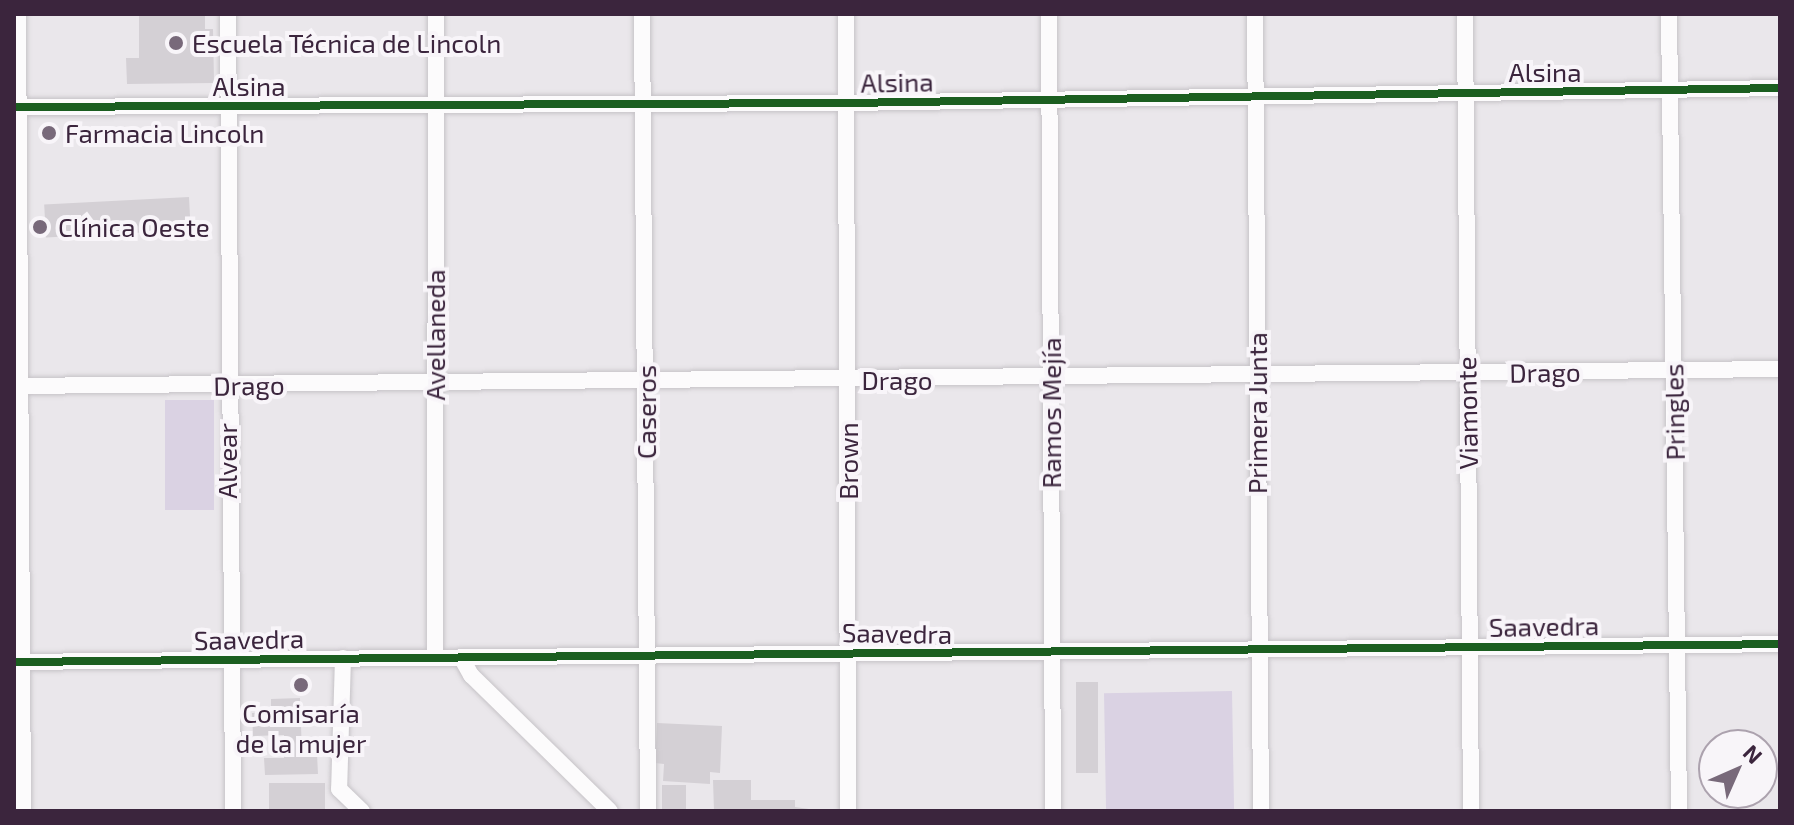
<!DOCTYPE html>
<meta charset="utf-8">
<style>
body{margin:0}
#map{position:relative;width:1794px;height:825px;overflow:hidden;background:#eae7eb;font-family:"Exo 2",sans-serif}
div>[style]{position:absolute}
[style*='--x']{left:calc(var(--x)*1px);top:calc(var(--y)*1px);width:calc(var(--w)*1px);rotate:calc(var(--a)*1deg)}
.green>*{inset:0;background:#dad2e3;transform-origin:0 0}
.building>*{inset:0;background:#d4d0d5;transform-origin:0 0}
.roads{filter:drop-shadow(0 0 2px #c6c3c7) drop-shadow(0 0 2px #c6c3c7)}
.minor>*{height:16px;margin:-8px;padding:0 8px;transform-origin:8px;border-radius:8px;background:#fcfbfc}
.cycleway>*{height:8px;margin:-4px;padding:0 4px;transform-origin:4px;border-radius:4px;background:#1b5e20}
.dots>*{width:22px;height:22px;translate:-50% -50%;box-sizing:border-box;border:4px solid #f8f5f9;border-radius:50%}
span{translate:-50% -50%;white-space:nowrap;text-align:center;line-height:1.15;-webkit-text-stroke:8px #f8f5f9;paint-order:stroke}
.poi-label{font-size:26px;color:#3b253d}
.left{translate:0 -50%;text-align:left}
.street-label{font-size:26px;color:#3b253d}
.frame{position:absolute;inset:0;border:16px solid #3b253d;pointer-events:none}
.north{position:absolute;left:1698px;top:729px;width:80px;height:80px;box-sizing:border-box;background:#f8f5f9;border:2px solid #aca2ae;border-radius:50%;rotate:45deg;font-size:22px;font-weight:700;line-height:32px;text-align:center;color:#3b253d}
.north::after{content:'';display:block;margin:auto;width:28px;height:36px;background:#78697a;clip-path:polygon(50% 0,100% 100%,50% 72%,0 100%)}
</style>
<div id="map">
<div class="green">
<div style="left:165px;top:400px;width:49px;height:110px"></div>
<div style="left:1232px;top:691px;width:120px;height:128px;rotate:89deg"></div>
</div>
<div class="building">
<div style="clip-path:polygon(139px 14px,205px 14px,205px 29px,213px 29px,214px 83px,127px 84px,126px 58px,139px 58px)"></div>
<div style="left:189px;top:197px;width:33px;height:145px;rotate:87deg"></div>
<div style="left:1076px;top:682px;width:22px;height:91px"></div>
<div style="clip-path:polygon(300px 698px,302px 754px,317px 754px,318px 774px,265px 775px,264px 758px,284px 758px,284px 735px,253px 736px,252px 713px,271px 712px,271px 699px)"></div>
<div style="clip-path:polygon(657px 723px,722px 726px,720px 773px,710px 772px,710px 784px,663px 781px,664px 764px,655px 763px)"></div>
<div style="clip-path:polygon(713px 780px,751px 780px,751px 800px,795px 800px,795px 807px,823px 811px,714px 811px)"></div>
<div style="left:325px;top:783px;width:28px;height:56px;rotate:90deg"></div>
<div style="left:662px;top:785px;width:24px;height:26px"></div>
</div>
<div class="roads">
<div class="minor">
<div style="--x:18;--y:14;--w:797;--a:89.64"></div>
<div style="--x:228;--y:14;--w:797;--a:89.64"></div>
<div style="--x:642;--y:14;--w:797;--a:89.57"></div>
<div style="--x:846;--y:14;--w:797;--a:89.86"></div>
<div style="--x:1049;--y:14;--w:797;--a:89.71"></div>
<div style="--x:1255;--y:14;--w:797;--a:89.57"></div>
<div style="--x:1465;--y:14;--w:797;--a:89.57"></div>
<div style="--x:1669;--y:14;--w:797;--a:89.28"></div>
<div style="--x:14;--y:107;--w:833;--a:-0.28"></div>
<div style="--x:847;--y:103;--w:933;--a:-0.92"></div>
<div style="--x:14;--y:386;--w:1766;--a:-0.55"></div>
<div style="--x:435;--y:655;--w:641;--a:-89.91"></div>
<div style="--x:461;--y:657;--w:21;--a:61"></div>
<div style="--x:471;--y:675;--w:194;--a:44.4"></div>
<div style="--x:343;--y:658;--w:131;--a:91.7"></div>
<div style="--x:339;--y:789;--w:32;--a:44"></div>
<div style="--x:14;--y:662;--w:1766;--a:-0.58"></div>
</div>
</div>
<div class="cycleway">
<div style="--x:14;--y:107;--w:833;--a:-0.28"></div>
<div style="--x:847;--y:103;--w:933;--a:-0.92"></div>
<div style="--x:14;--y:662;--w:1766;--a:-0.58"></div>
</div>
<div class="dots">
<div style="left:176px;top:43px;background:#78697a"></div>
<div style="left:49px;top:133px;background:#78697a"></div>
<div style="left:40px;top:227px;background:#78697a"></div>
<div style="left:301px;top:685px;background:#78697a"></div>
</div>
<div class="poi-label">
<span class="left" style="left:192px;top:43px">Escuela Técnica de Lincoln</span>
<span class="left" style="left:65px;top:133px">Farmacia Lincoln</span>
<span class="left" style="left:58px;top:227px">Clínica Oeste</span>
<span style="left:301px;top:728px">Comisaría<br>de la mujer</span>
</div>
<div class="street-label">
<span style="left:1545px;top:72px">Alsina</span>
<span style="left:897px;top:82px;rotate:-1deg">Alsina</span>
<span style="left:249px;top:86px">Alsina</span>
<span style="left:435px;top:335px;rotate:-90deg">Avellaneda</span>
<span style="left:1545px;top:372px;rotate:-1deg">Drago</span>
<span style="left:897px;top:380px">Drago</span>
<span style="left:249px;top:385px;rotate:-1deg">Drago</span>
<span style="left:646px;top:412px;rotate:-90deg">Caseros</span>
<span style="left:1674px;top:412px;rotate:-91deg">Pringles</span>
<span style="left:1051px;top:413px;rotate:-90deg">Ramos Mejía</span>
<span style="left:1257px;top:413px;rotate:-90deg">Primera Junta</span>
<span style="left:1467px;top:413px;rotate:-91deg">Viamonte</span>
<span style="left:227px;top:461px;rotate:-90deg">Alvear</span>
<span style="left:848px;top:461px;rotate:-90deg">Brown</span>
<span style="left:1544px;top:626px;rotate:-1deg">Saavedra</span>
<span style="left:897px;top:633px;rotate:1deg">Saavedra</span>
<span style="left:249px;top:639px;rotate:-1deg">Saavedra</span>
</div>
<div class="frame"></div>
<div class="north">N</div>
</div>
